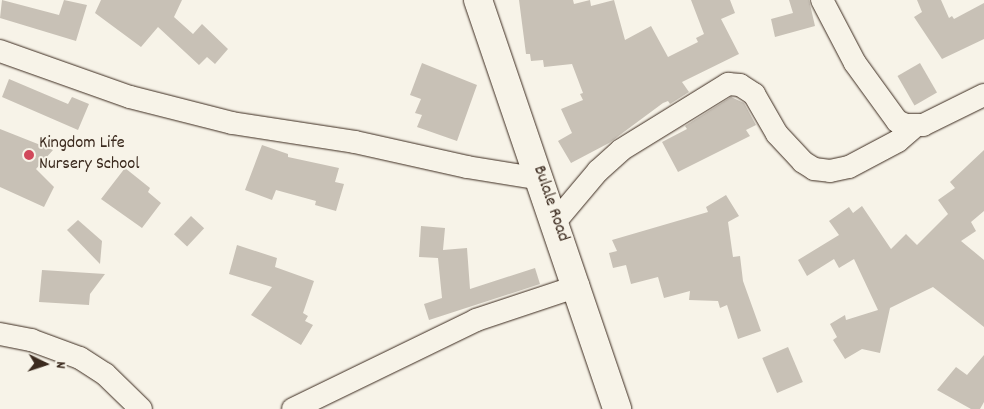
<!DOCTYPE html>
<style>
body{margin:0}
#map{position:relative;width:984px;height:409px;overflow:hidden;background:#f7f3e8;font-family:Dekko,sans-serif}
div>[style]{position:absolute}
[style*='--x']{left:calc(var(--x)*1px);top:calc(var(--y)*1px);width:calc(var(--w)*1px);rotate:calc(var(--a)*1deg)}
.building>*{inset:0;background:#c8c1b6;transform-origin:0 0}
.roads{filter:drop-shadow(0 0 1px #3b2a1e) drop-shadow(0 0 1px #3b2a1e)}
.minor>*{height:22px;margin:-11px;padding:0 11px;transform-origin:11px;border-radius:11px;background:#f7f3e8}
.tertiary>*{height:28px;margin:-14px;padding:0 14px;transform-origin:14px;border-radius:14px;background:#f7f3e8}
.dots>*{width:14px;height:14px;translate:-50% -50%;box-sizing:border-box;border:2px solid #f7f3e8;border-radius:50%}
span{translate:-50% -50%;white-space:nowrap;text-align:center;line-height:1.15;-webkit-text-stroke:4px #f7f3e8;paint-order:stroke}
.poi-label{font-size:18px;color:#3b2a1e}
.left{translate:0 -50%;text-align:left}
.street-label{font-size:18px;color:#3b2a1e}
.north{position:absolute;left:20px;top:339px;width:50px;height:50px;-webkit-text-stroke:4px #f7f3e8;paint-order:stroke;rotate:94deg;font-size:14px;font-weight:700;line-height:20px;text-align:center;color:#3b2a1e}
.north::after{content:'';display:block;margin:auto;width:18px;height:22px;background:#3b2a1e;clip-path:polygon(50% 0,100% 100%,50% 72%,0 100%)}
</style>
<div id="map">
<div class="building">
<div style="clip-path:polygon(2px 0,59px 15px,64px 0,87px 5px,76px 41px,0 18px)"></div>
<div style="clip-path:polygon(101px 0,182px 0,174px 17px,193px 34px,202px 24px,228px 49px,215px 64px,207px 57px,199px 65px,158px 27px,141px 47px,95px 13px)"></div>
<div style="clip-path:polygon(519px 0,573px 0,574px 4px,590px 0,591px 6px,614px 0,625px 40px,651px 26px,668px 57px,698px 42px,696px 38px,704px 34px,691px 0,730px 0,735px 13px,721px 19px,739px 54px,682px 82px,689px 92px,670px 104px,668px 101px,663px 103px,609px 143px,571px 163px,558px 141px,572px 133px,561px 109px,583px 100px,580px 94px,583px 93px,572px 64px,544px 67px,543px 60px,531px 61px,530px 54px,526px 54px)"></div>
<div style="clip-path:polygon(789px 0,809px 0,815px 26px,775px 37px,771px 19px,793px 13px)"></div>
<div style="clip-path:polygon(917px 0,941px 0,949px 18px,952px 16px,954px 19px,984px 3px,984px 39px,942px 59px,914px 17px,922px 12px)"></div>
<div style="clip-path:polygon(422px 63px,477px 85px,457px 141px,417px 127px,422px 115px,415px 113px,421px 99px,410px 95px)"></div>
<div style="left:920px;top:63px;width:34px;height:26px;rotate:60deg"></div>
<div style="clip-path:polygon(9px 79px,68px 104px,72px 97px,89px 104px,78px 130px,2px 97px)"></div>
<div style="clip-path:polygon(731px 97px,744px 103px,756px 125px,746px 130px,750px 136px,678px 172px,662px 142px,687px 129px,685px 126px)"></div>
<div style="clip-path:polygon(0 129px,53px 150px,36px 169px,54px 187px,44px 207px,0 187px)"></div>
<div style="clip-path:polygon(262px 145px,288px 154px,288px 157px,339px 168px,335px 182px,344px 184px,336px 211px,315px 205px,316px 201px,276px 190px,272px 200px,245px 190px)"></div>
<div style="clip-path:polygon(984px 150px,984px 211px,971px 222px,976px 231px,961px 241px,984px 260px,984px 327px,933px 287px,890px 308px,880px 353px,862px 349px,845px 359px,833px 340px,837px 337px,830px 324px,845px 315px,846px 320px,878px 310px,854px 259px,839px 268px,834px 259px,807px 276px,798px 260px,839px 235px,829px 221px,849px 207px,853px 213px,862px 206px,891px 249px,906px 234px,917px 245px,948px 214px,938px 200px,955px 188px,950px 182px)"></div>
<div style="clip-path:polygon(125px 168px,150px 188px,148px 192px,161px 203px,142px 228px,101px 199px)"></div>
<div style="clip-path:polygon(726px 195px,739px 216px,728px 222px,733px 257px,740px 256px,743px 281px,761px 331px,738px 339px,727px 305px,720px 308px,718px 301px,689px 300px,690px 291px,664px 298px,658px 277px,631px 284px,626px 265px,613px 268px,609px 253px,617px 251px,612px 240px,708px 212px,706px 207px)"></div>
<div style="left:191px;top:216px;width:18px;height:25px;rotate:43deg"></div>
<div style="clip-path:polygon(78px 220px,102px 241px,100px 264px,67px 230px)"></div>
<div style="clip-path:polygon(421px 226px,445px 228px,443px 250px,467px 248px,470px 289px,535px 268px,540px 284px,429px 320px,424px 304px,442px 298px,438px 258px,419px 257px)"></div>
<div style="clip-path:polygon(237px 245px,277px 258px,275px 267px,314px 281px,303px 313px,308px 316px,305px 321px,313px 325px,301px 345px,251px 315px,272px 287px,229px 274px)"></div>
<div style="clip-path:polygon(42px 270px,105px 274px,90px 294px,89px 305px,39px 302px)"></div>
<div style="left:788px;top:347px;width:38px;height:28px;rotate:67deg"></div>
<div style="clip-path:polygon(984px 355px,984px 402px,980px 409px,971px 409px,937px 390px,956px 367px,967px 375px)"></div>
</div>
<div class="roads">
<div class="minor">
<div style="--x:822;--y:0;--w:71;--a:62.4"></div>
<div style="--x:855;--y:63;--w:72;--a:54.1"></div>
<div style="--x:897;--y:121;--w:10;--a:24"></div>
<div style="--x:906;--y:125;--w:17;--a:0"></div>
<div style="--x:923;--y:125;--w:68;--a:-26.2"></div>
<div style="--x:0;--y:51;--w:138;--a:19.5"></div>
<div style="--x:130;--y:97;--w:105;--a:14.3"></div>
<div style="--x:232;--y:123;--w:124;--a:8.8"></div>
<div style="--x:355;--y:142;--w:115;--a:12.6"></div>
<div style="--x:467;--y:167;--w:75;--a:9.2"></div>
<div style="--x:555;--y:222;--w:67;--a:-49.9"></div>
<div style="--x:598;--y:171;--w:31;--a:-42"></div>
<div style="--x:621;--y:150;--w:126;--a:-31.7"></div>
<div style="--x:728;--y:84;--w:12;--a:5"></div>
<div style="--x:740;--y:85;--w:17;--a:33"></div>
<div style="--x:754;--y:94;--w:46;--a:60.1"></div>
<div style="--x:777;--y:134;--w:38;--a:47"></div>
<div style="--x:803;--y:162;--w:13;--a:32"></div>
<div style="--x:814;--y:169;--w:16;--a:7"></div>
<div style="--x:830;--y:171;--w:19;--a:-12"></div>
<div style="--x:849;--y:167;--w:55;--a:-28"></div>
<div style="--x:898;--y:141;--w:23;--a:-41"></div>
<div style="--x:0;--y:334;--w:32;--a:11"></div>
<div style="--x:31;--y:340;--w:52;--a:20.2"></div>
<div style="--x:80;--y:358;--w:30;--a:33"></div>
<div style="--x:105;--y:374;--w:50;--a:44.2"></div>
<div style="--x:293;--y:409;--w:203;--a:-25.9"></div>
<div style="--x:476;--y:320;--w:108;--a:-18.4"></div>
</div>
<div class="tertiary">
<div style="--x:478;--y:0;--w:432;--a:71.2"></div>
</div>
</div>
<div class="dots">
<div style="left:29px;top:155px;background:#d1495b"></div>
</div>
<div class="poi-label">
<span class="left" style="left:39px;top:155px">Kingdom Life<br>Nursery School</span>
</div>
<div class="street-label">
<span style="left:550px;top:204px;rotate:71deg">Bulale Road</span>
</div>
<div class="north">N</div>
</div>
